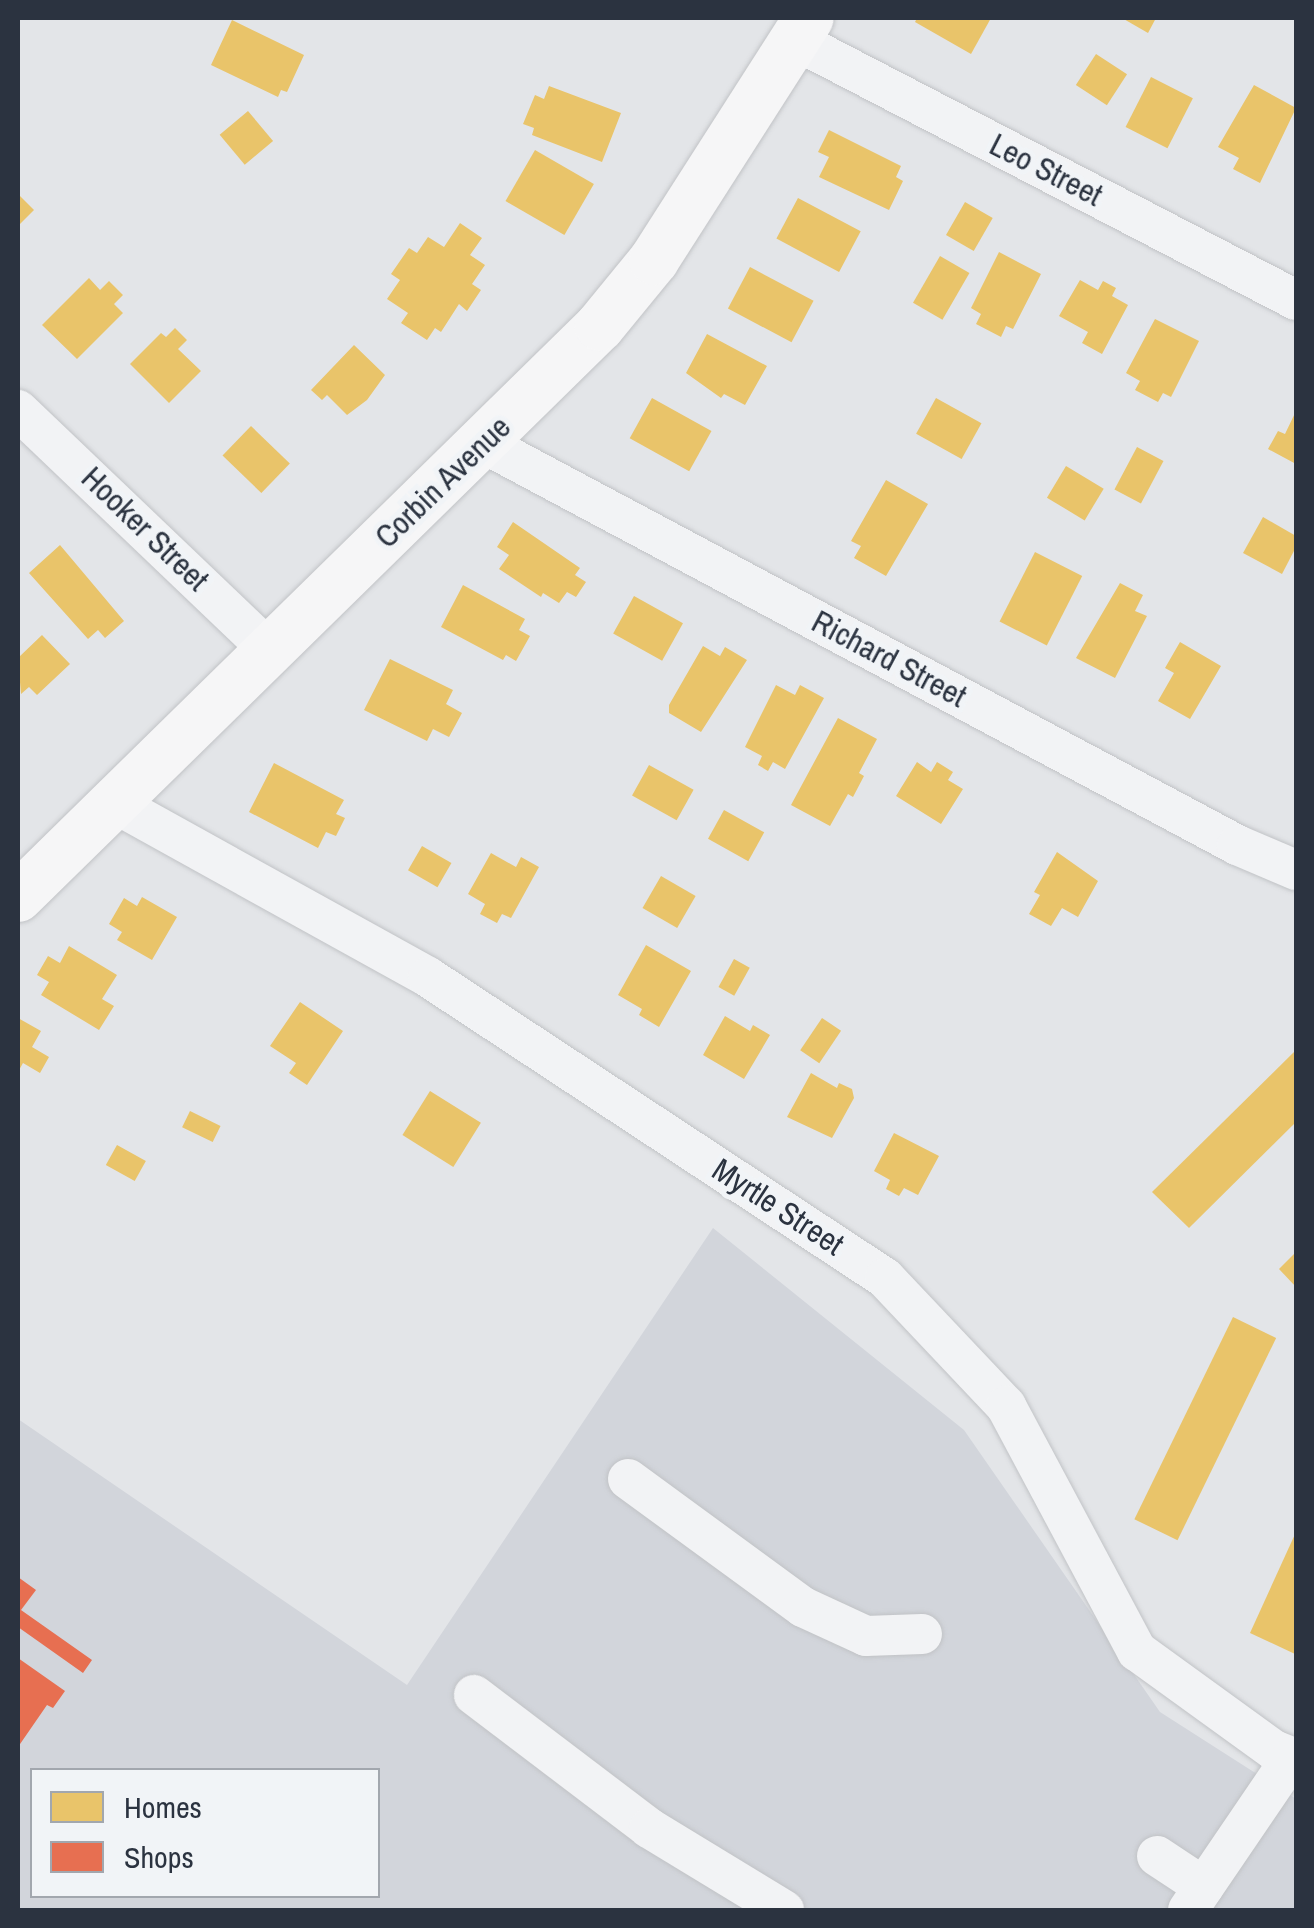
<!DOCTYPE html>
<style>
body{margin:0}
#map{position:relative;width:1314px;height:1928px;overflow:hidden;background:#e3e5e8;font-family:"Archivo Narrow",sans-serif}
div>[style]{position:absolute}
[style*='--x']{left:calc(var(--x)*1px);top:calc(var(--y)*1px);width:calc(var(--w)*1px);rotate:calc(var(--a)*1deg)}
.built>*{inset:0;background:#d2d5db}
.homes>*{inset:0;background:#e9c46a;transform-origin:0 0}
.shops>*{inset:0;background:#e76f51}
.roads{filter:drop-shadow(0 0 2px #c1c3c6) drop-shadow(0 0 2px #c1c3c6)}
.minor>*{height:40px;margin:-20px;padding:0 20px;transform-origin:20px;border-radius:20px;background:#f2f3f5}
.major>*{height:50px;margin:-25px;padding:0 25px;transform-origin:25px;border-radius:25px;background:#f6f6f7}
span{translate:-50% -50%;white-space:nowrap;text-align:center;line-height:1.15;-webkit-text-stroke:10px #f1f4f7;paint-order:stroke}
.street-label{font-size:32px;color:#2b3340}
.frame{position:absolute;inset:0;border:20px solid #2b3340;pointer-events:none}
.legend{position:absolute;left:30px;top:1768px;width:350px;height:130px;box-sizing:border-box;background:#f1f4f7;border:2px solid #a2a7ae;margin:0;padding:12px 18px;list-style:none;font-size:30px;color:#2b3340}
.legend li{display:flex;align-items:center;gap:20px;height:50px}
.legend b{width:50px;border:2px solid #a2a7ae}
</style>
<div id="map">
<div class="built">
<div style="clip-path:polygon(evenodd,713px 1228px,964px 1430px,1160px 1712px,1296px 1799px,1296px 1910px,18px 1910px,18px 1419px,407px 1685px,713px 1228px,32px 1770px,378px 1770px,378px 1896px,32px 1896px,32px 1770px)"></div>
</div>
<div class="homes">
<div style="clip-path:polygon(917px 18px,991px 18px,971px 54px,915px 22px)"></div>
<div style="clip-path:polygon(1122px 18px,1156px 18px,1148px 33px)"></div>
<div style="clip-path:polygon(232px 20px,304px 55px,287px 92px,281px 90px,278px 97px,211px 65px)"></div>
<div style="left:1096px;top:54px;width:37px;height:37px;rotate:33deg"></div>
<div style="left:1151px;top:77px;width:47px;height:56px;rotate:27deg"></div>
<div style="clip-path:polygon(1254px 85px,1296px 108px,1260px 183px,1233px 169px,1239px 158px,1218px 147px)"></div>
<div style="clip-path:polygon(549px 86px,621px 113px,602px 162px,532px 135px,534px 128px,523px 124px,535px 95px,544px 99px)"></div>
<div style="left:248px;top:111px;width:39px;height:37px;rotate:50deg"></div>
<div style="clip-path:polygon(829px 130px,901px 166px,896px 177px,903px 181px,889px 210px,819px 177px,829px 157px,818px 152px)"></div>
<div style="left:535px;top:150px;width:68px;height:59px;rotate:30deg"></div>
<div style="clip-path:polygon(18px 194px,34px 210px,18px 226px)"></div>
<div style="left:798px;top:198px;width:71px;height:46px;rotate:28deg"></div>
<div style="left:965px;top:202px;width:32px;height:38px;rotate:30deg"></div>
<div style="clip-path:polygon(460px 223px,482px 238px,470px 255px,485px 265px,472px 284px,481px 290px,467px 311px,459px 304px,441px 332px,435px 328px,427px 340px,401px 323px,408px 313px,387px 299px,400px 280px,391px 274px,409px 248px,417px 253px,428px 237px,444px 247px)"></div>
<div style="clip-path:polygon(999px 252px,1041px 274px,1013px 329px,1006px 326px,1001px 337px,976px 324px,981px 314px,971px 308px)"></div>
<div style="left:940px;top:256px;width:34px;height:54px;rotate:30deg"></div>
<div style="left:750px;top:267px;width:72px;height:47px;rotate:28deg"></div>
<div style="clip-path:polygon(89px 278px,100px 290px,109px 281px,123px 295px,114px 304px,123px 313px,77px 359px,42px 325px)"></div>
<div style="clip-path:polygon(1080px 280px,1098px 290px,1103px 281px,1116px 288px,1112px 296px,1128px 305px,1102px 354px,1082px 343px,1088px 332px,1059px 316px)"></div>
<div style="clip-path:polygon(1155px 319px,1199px 341px,1171px 397px,1163px 393px,1158px 402px,1135px 390px,1140px 381px,1126px 373px)"></div>
<div style="clip-path:polygon(175px 328px,187px 340px,178px 349px,201px 371px,169px 403px,130px 364px,161px 333px,166px 337px)"></div>
<div style="clip-path:polygon(707px 334px,767px 366px,745px 405px,724px 394px,721px 398px,686px 373px)"></div>
<div style="clip-path:polygon(354px 345px,385px 375px,367px 400px,347px 415px,327px 395px,322px 400px,311px 390px)"></div>
<div style="left:652px;top:398px;width:68px;height:46px;rotate:29deg"></div>
<div style="left:936px;top:398px;width:52px;height:41px;rotate:29deg"></div>
<div style="clip-path:polygon(1296px 411px,1296px 464px,1268px 449px,1278px 431px,1285px 434px)"></div>
<div style="left:251px;top:426px;width:54px;height:41px;rotate:44deg"></div>
<div style="left:1137px;top:447px;width:30px;height:48px;rotate:28deg"></div>
<div style="left:1066px;top:466px;width:44px;height:37px;rotate:31deg"></div>
<div style="clip-path:polygon(886px 480px,928px 504px,886px 576px,854px 558px,861px 546px,851px 541px)"></div>
<div style="clip-path:polygon(1263px 517px,1296px 536px,1296px 547px,1282px 574px,1243px 553px)"></div>
<div style="clip-path:polygon(513px 522px,580px 568px,575px 575px,586px 582px,576px 597px,567px 592px,559px 603px,543px 593px,541px 597px,499px 569px,509px 555px,497px 547px)"></div>
<div style="clip-path:polygon(60px 545px,124px 621px,105px 638px,98px 630px,88px 639px,29px 573px)"></div>
<div style="left:1035px;top:552px;width:53px;height:78px;rotate:27deg"></div>
<div style="clip-path:polygon(1120px 583px,1143px 595px,1135px 611px,1147px 616px,1115px 678px,1076px 658px)"></div>
<div style="clip-path:polygon(463px 585px,525px 619px,519px 630px,530px 636px,516px 661px,506px 655px,503px 660px,441px 627px)"></div>
<div style="left:634px;top:596px;width:56px;height:43px;rotate:29deg"></div>
<div style="clip-path:polygon(42px 635px,70px 664px,37px 695px,29px 687px,21px 694px,18px 658px)"></div>
<div style="clip-path:polygon(1180px 642px,1221px 666px,1190px 719px,1158px 701px,1174px 673px,1165px 668px)"></div>
<div style="clip-path:polygon(703px 646px,720px 656px,725px 647px,747px 660px,701px 732px,669px 713px,669px 705px)"></div>
<div style="clip-path:polygon(390px 659px,453px 690px,446px 704px,462px 713px,449px 737px,433px 729px,427px 741px,364px 710px)"></div>
<div style="clip-path:polygon(776px 685px,795px 695px,800px 685px,824px 698px,785px 769px,773px 762px,768px 771px,758px 765px,762px 756px,745px 747px)"></div>
<div style="clip-path:polygon(838px 718px,877px 739px,859px 773px,864px 776px,853px 797px,848px 794px,830px 826px,791px 805px)"></div>
<div style="clip-path:polygon(917px 762px,931px 772px,937px 762px,953px 772px,948px 780px,963px 789px,941px 824px,896px 796px)"></div>
<div style="clip-path:polygon(274px 763px,344px 800px,336px 814px,345px 818px,336px 836px,326px 832px,318px 848px,249px 812px)"></div>
<div style="left:649px;top:765px;width:51px;height:35px;rotate:29deg"></div>
<div style="left:724px;top:810px;width:46px;height:33px;rotate:29deg"></div>
<div style="left:422px;top:846px;width:34px;height:28px;rotate:30deg"></div>
<div style="clip-path:polygon(1057px 852px,1098px 881px,1078px 917px,1062px 908px,1051px 926px,1029px 914px,1040px 895px,1034px 892px)"></div>
<div style="clip-path:polygon(491px 853px,516px 867px,521px 857px,539px 867px,511px 918px,502px 914px,497px 923px,480px 914px,485px 904px,468px 894px)"></div>
<div style="left:661px;top:876px;width:40px;height:37px;rotate:30deg"></div>
<div style="clip-path:polygon(142px 897px,177px 917px,152px 960px,117px 940px,122px 932px,109px 924px,124px 898px,137px 906px)"></div>
<div style="clip-path:polygon(646px 945px,691px 971px,659px 1027px,639px 1015px,642px 1009px,618px 995px)"></div>
<div style="clip-path:polygon(69px 946px,117px 975px,102px 999px,114px 1006px,99px 1030px,41px 995px,49px 982px,37px 975px,48px 956px,60px 963px)"></div>
<div style="left:734px;top:959px;width:18px;height:32px;rotate:29deg"></div>
<div style="clip-path:polygon(300px 1002px,343px 1031px,307px 1085px,289px 1073px,296px 1063px,270px 1046px)"></div>
<div style="clip-path:polygon(725px 1016px,750px 1031px,753px 1025px,770px 1035px,744px 1079px,703px 1055px)"></div>
<div style="clip-path:polygon(18px 1018px,41px 1031px,32px 1047px,49px 1057px,40px 1073px,23px 1063px,18px 1072px)"></div>
<div style="left:822px;top:1018px;width:23px;height:39px;rotate:34deg"></div>
<div style="clip-path:polygon(1296px 1050px,1296px 1122px,1189px 1228px,1152px 1192px)"></div>
<div style="clip-path:polygon(811px 1073px,837px 1088px,839px 1083px,852px 1089px,854px 1098px,832px 1138px,787px 1117px)"></div>
<div style="left:430px;top:1091px;width:60px;height:52px;rotate:32deg"></div>
<div style="left:190px;top:1111px;width:34px;height:18px;rotate:26deg"></div>
<div style="clip-path:polygon(894px 1133px,939px 1156px,918px 1195px,904px 1188px,899px 1196px,886px 1189px,890px 1180px,874px 1171px)"></div>
<div style="left:117px;top:1145px;width:33px;height:23px;rotate:29deg"></div>
<div style="clip-path:polygon(1296px 1252px,1296px 1287px,1279px 1269px)"></div>
<div style="left:1233px;top:1317px;width:48px;height:225px;rotate:26deg"></div>
<div style="clip-path:polygon(1296px 1532px,1296px 1651px,1295px 1654px,1250px 1633px)"></div>
</div>
<div class="shops">
<div style="clip-path:polygon(18px 1577px,36px 1590px,21px 1610px,92px 1660px,83px 1673px,18px 1627px)"></div>
<div style="clip-path:polygon(18px 1658px,65px 1691px,53px 1708px,47px 1705px,18px 1747px)"></div>
</div>
<div class="roads">
<div class="minor">
<div style="--x:795;--y:40;--w:564;--a:27.43"></div>
<div style="--x:18;--y:410;--w:347;--a:43.7"></div>
<div style="--x:483;--y:443;--w:854;--a:28.06"></div>
<div style="--x:1237;--y:845;--w:64;--a:23"></div>
<div style="--x:116;--y:804;--w:357;--a:29"></div>
<div style="--x:428;--y:977;--w:547;--a:33.37"></div>
<div style="--x:885;--y:1278;--w:176;--a:46.6"></div>
<div style="--x:1006;--y:1406;--w:278;--a:61.9"></div>
<div style="--x:1137;--y:1651;--w:169;--a:35.9"></div>
<div style="--x:1274;--y:1750;--w:24;--a:22"></div>
<div style="--x:628;--y:1479;--w:217;--a:36.2"></div>
<div style="--x:803;--y:1607;--w:69;--a:24.7"></div>
<div style="--x:866;--y:1636;--w:56;--a:-2"></div>
<div style="--x:474;--y:1695;--w:220;--a:37.2"></div>
<div style="--x:649;--y:1828;--w:158;--a:31.3"></div>
<div style="--x:1157;--y:1856;--w:56;--a:33.4"></div>
<div style="--x:1188;--y:1910;--w:185;--a:-55.8"></div>
</div>
<div class="major">
<div style="--x:18;--y:897;--w:815;--a:-44.45"></div>
<div style="--x:600;--y:326;--w:85;--a:-50.7"></div>
<div style="--x:654;--y:260;--w:287;--a:-57.4"></div>
</div>
</div>
<div class="street-label">
<span style="left:1046px;top:170px;rotate:27deg">Leo Street</span>
<span style="left:443px;top:482px;rotate:-44deg">Corbin Avenue</span>
<span style="left:145px;top:529px;rotate:44deg">Hooker Street</span>
<span style="left:889px;top:659px;rotate:28deg">Richard Street</span>
<span style="left:778px;top:1207px;rotate:33deg">Myrtle Street</span>
</div>
<div class="frame"></div>
<ul class="legend">
<li><b style="height:28px;background:#e9c46a"></b>Homes</li>
<li><b style="height:28px;background:#e76f51"></b>Shops</li>
</ul>
</div>
